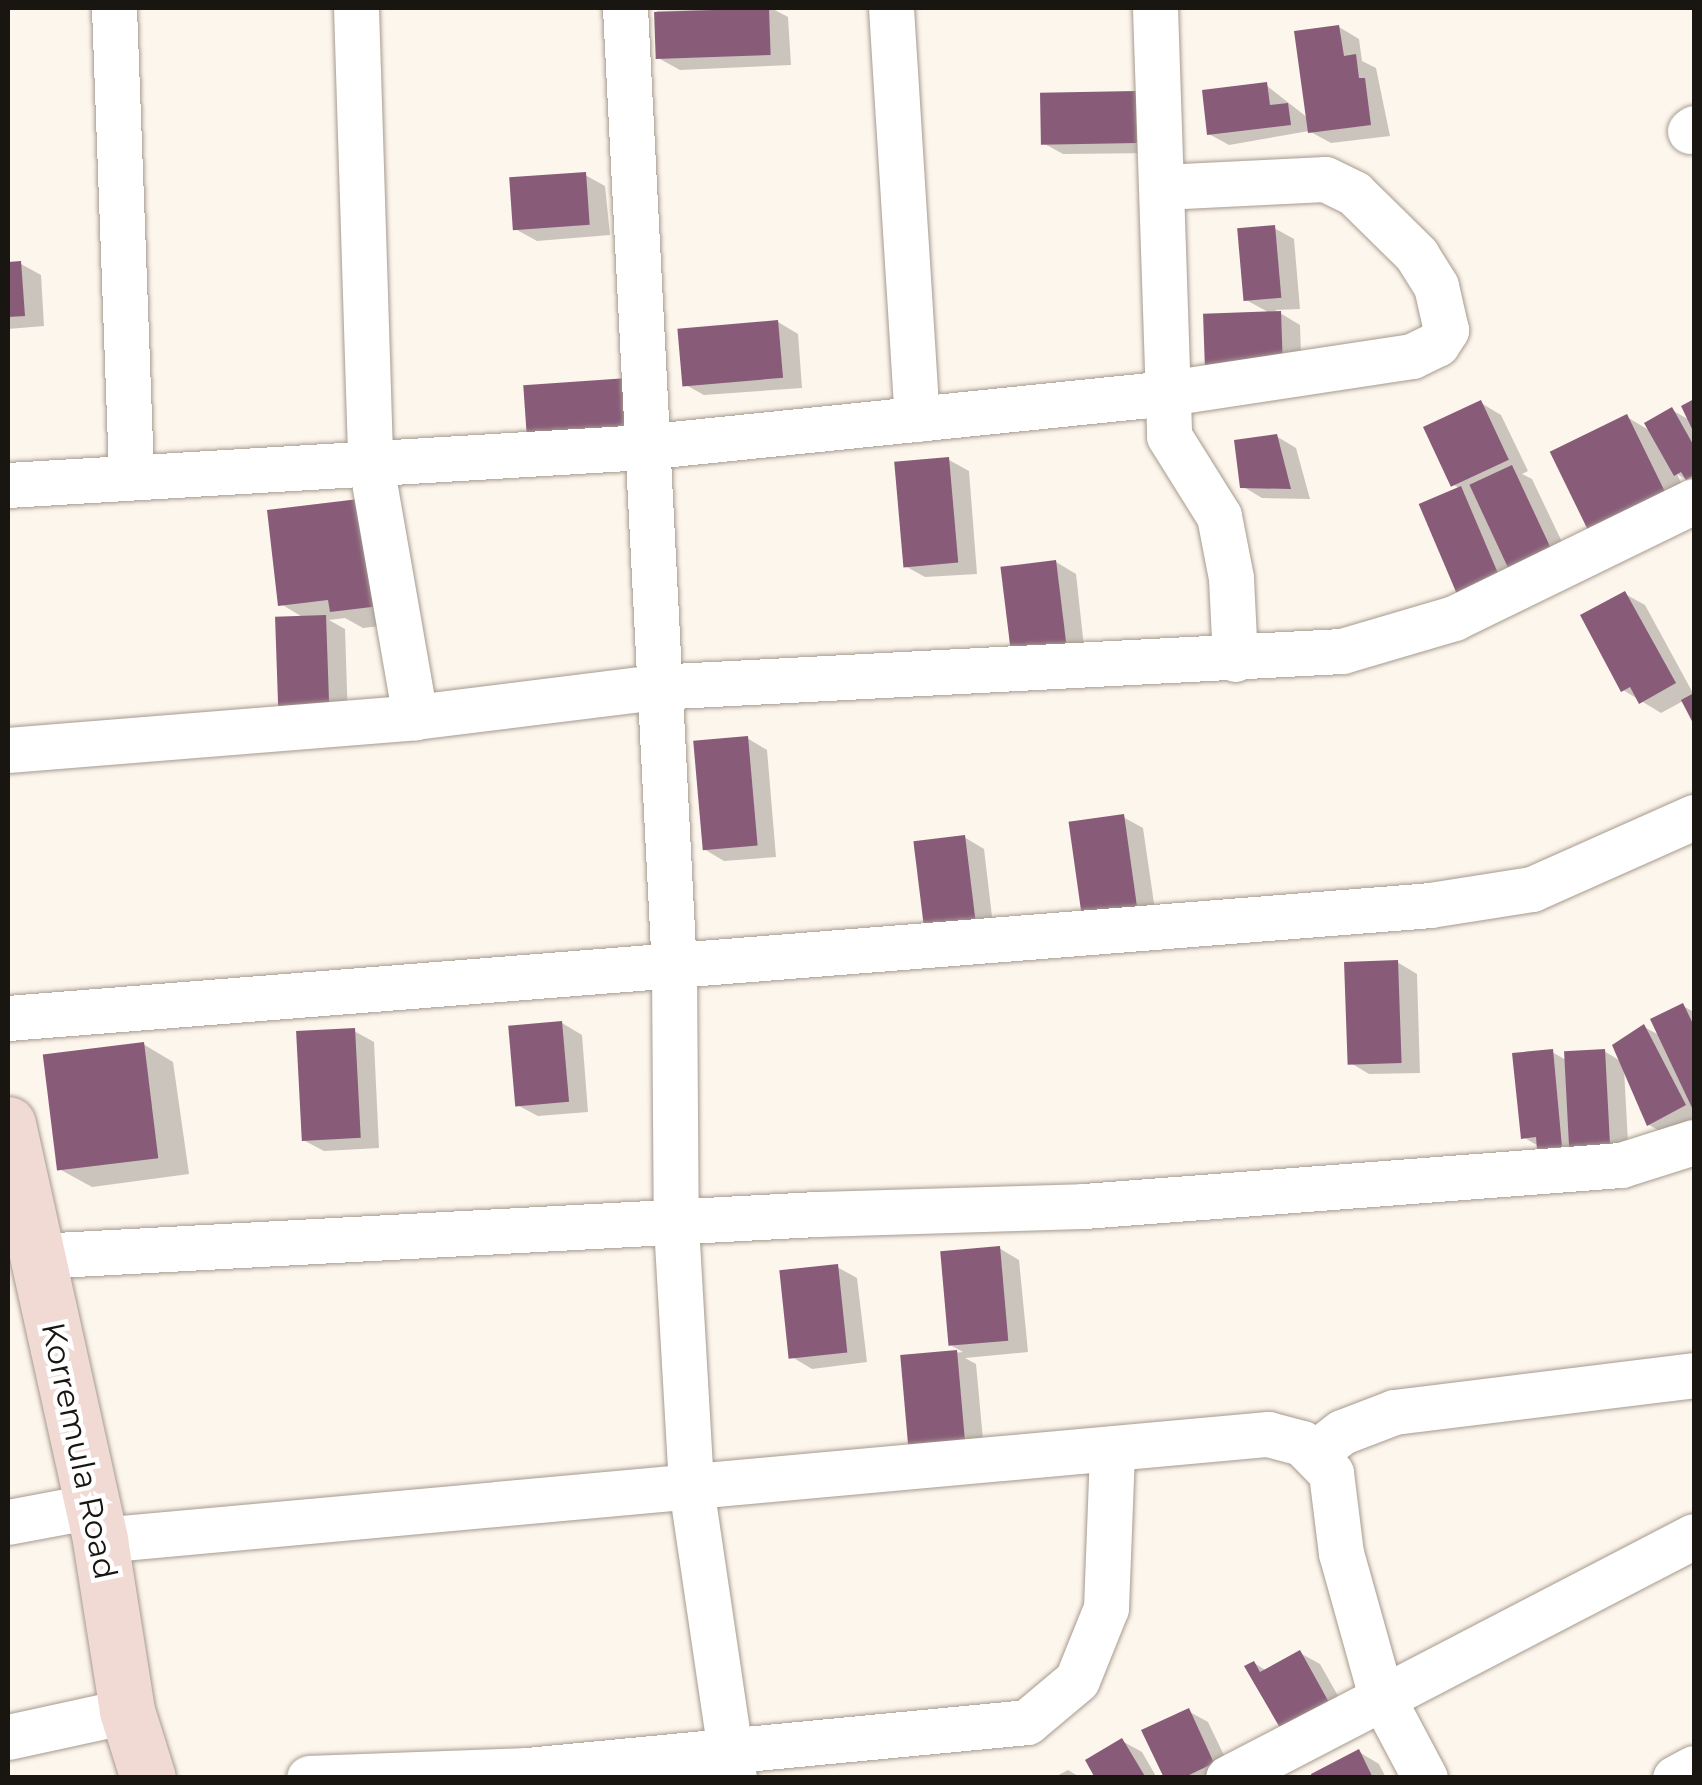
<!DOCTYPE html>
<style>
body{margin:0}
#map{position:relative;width:1702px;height:1785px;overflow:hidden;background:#fdf6ed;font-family:Montserrat,sans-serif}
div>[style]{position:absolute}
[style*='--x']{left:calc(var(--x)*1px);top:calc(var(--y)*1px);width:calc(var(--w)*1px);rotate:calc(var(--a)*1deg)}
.shadow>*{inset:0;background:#0003}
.building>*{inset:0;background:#885c79;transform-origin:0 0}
.roads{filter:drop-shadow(0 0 2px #a69a8d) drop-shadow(0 0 2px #a69a8d)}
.street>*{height:45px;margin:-22.5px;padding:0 22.5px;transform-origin:22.5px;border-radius:22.5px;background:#fff}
.secondary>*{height:55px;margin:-27.5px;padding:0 27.5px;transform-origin:27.5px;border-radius:27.5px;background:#f1dad4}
span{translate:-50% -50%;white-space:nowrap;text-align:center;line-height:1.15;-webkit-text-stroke:9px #fff;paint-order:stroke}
.street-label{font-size:32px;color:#191510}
.frame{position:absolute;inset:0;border:10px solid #191510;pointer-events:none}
</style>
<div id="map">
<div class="shadow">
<div style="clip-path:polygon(771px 8px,788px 17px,791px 65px,680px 70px,660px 59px,657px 11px)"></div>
<div style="clip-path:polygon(1339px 27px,1359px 39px,1362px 61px,1376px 68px,1390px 136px,1331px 143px,1309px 131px,1229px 145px,1209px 134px,1266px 85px,1308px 118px)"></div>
<div style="clip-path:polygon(1135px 93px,1156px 153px,1063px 154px,1043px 143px)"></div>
<div style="clip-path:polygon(585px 175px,605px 186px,610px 235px,537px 241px,517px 230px)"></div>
<div style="clip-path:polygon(1274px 228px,1294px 239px,1300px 309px,1275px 310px,1300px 325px,1302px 383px,1205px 315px,1270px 313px,1246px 300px)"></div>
<div style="clip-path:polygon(21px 264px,41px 275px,44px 326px,8px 329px,8px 265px)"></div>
<div style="clip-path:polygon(778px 322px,798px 334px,802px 388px,704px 395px,684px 384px)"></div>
<div style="clip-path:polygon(1694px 402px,1694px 485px,1677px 474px,1694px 511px,1626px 554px,1627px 417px,1652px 432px,1672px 410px,1691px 421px,1684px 407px)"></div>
<div style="clip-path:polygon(1481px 403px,1501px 415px,1528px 471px,1522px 474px,1532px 479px,1572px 563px,1479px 605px,1461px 489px,1454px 485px)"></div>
<div style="clip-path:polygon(1276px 436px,1296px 448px,1310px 499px,1262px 498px,1242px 486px)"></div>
<div style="clip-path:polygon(949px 460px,969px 471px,977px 574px,925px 577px,905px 566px)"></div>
<div style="clip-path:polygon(270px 512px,409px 623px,363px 628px,345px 618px,329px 620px,345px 629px,348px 721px,300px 722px,304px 618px,281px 604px)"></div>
<div style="clip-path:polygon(1056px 562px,1076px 574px,1086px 665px,1033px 671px)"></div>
<div style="clip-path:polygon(1625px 594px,1645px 605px,1694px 695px,1694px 719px,1685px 700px,1661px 713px,1623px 690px)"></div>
<div style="clip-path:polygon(747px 738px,767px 750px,776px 857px,724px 861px,704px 849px)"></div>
<div style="clip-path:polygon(1123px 817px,1143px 828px,1157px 924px,1107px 932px)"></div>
<div style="clip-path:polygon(964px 837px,984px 849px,995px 942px,948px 947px)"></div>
<div style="clip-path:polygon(1397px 962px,1417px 974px,1420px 1073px,1369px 1074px,1349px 1062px)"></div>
<div style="clip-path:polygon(1683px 1006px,1694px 1012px,1694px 1122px,1669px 1136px,1649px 1125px,1624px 1069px,1629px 1161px,1540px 1147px,1523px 1137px,1552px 1052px,1566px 1060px,1604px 1051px,1622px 1062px,1644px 1027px,1661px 1036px)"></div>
<div style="clip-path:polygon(562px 1023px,582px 1035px,588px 1112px,538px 1116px,517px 1105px)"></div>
<div style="clip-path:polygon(354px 1031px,374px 1042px,379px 1148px,324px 1151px,303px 1140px)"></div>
<div style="clip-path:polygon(143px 1044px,173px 1062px,189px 1174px,92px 1187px,61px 1170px)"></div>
<div style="clip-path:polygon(999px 1248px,1019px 1260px,1028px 1352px,965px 1358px,976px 1364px,985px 1461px,933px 1466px,903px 1358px,963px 1352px,952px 1346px)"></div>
<div style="clip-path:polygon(837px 1267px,857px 1278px,867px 1362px,812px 1369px,792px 1357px)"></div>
<div style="clip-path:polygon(1300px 1653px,1320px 1664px,1350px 1717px,1305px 1743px,1254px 1663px,1267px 1671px)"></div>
<div style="clip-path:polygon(1188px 1711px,1208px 1722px,1233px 1774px,1166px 1778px)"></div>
<div style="clip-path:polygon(1122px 1741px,1142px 1752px,1157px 1778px,1098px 1778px)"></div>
<div style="clip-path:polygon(1359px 1752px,1379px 1764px,1386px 1778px,1315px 1778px)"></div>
<div style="clip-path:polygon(1068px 1770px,1081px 1778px,1053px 1778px)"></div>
</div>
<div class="building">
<div style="left:769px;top:8px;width:47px;height:115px;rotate:88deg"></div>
<div style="clip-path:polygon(1339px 25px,1344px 56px,1356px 54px,1359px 78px,1365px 78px,1371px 125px,1308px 133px,1294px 31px)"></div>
<div style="clip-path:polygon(1267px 82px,1270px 105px,1288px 103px,1291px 125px,1207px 135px,1202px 90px)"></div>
<div style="left:1136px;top:91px;width:52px;height:96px;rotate:89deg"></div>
<div style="left:586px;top:172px;width:53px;height:77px;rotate:86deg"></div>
<div style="left:1275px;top:225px;width:73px;height:38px;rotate:85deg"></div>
<div style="clip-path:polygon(21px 261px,25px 316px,8px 317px,8px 262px)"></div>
<div style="left:1281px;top:311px;width:62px;height:78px;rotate:88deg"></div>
<div style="left:778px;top:320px;width:58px;height:101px;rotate:85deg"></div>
<div style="left:628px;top:378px;width:55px;height:105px;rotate:86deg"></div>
<div style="clip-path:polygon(1694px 399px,1694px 433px,1681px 406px)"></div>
<div style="left:1481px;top:400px;width:66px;height:64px;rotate:65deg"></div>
<div style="clip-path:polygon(1672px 407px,1694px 446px,1694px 475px,1686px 480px,1681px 472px,1674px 476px,1644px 423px)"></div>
<div style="left:1627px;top:414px;width:96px;height:86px;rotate:64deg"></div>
<div style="clip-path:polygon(1277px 434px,1291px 489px,1240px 488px,1234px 440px)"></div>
<div style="left:949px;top:457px;width:106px;height:55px;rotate:85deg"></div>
<div style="left:1512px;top:465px;width:95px;height:47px;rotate:65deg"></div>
<div style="left:1461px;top:486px;width:99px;height:46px;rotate:67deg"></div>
<div style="clip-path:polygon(367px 498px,380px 606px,330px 612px,328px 600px,278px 606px,267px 510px)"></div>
<div style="left:1056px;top:560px;width:96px;height:56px;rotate:83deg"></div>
<div style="clip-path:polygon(1625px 591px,1676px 683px,1639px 704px,1630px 687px,1621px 692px,1580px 615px)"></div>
<div style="left:326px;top:615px;width:96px;height:51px;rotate:88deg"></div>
<div style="clip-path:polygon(1694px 693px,1694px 725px,1681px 700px)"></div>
<div style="left:748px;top:736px;width:110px;height:55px;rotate:85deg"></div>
<div style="left:1124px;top:814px;width:101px;height:56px;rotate:82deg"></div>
<div style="left:965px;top:835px;width:97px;height:52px;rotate:83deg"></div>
<div style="left:1398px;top:960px;width:103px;height:54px;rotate:88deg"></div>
<div style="clip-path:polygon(1683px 1003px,1694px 1026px,1694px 1112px,1650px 1019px)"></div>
<div style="left:562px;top:1021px;width:81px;height:54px;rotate:85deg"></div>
<div style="clip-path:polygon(1644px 1024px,1686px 1105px,1647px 1126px,1612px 1045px)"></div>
<div style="left:355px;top:1028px;width:110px;height:59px;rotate:87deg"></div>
<div style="left:144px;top:1042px;width:117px;height:102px;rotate:83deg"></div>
<div style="clip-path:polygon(1553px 1049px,1562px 1147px,1537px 1150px,1536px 1137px,1521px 1139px,1512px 1053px)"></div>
<div style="left:1605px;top:1049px;width:102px;height:41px;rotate:87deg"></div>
<div style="left:1000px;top:1246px;width:95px;height:60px;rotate:85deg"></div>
<div style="left:838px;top:1264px;width:89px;height:59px;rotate:84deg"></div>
<div style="left:957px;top:1350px;width:101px;height:57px;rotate:85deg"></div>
<div style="clip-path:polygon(1300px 1650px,1331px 1706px,1283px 1733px,1244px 1666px,1254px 1661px,1260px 1672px)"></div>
<div style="clip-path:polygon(1189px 1708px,1214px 1763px,1183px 1778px,1164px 1778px,1141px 1730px)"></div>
<div style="clip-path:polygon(1122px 1738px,1146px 1778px,1095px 1778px,1085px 1760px)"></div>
<div style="clip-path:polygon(1359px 1749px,1373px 1778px,1312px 1778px,1311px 1774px)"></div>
</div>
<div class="roads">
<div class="street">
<div style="--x:114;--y:8;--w:468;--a:87.9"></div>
<div style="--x:356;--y:8;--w:451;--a:88.2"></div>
<div style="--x:370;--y:459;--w:262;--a:80.1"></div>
<div style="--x:625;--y:8;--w:962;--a:87.08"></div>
<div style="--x:674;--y:969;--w:256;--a:89.6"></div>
<div style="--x:676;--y:1225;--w:262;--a:86.7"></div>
<div style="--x:691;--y:1487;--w:294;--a:81.6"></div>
<div style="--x:891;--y:8;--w:412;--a:86.4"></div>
<div style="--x:1155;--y:8;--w:428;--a:88.1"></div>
<div style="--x:1169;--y:436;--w:94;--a:58"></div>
<div style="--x:1219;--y:516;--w:63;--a:79"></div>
<div style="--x:1231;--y:578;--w:81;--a:87.2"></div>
<div style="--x:1690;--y:131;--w:5;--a:-37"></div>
<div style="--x:8;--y:485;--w:636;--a:-3.42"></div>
<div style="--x:643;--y:447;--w:528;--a:-5.87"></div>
<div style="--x:1168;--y:393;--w:247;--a:-8.6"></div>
<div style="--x:1412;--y:356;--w:28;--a:-26"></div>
<div style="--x:1437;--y:344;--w:17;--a:-57"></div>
<div style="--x:1446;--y:330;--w:45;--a:-102.8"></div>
<div style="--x:1436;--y:286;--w:36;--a:-122"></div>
<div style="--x:1417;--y:255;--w:88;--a:-135.5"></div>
<div style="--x:1354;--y:193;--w:32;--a:-154"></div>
<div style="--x:1325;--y:179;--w:163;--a:177.2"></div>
<div style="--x:8;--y:750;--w:408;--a:-4.6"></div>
<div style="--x:415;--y:717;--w:242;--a:-7.1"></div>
<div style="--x:655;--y:687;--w:688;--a:-3"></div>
<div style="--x:1342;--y:651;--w:117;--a:-16.4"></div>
<div style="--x:1454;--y:618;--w:267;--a:-26"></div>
<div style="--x:8;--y:1018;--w:1426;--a:-4.54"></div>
<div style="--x:1430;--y:905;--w:103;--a:-8.9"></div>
<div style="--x:1532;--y:889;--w:177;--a:-24"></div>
<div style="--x:38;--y:1256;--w:779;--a:-3.09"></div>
<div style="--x:816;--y:1214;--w:268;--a:-1.7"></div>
<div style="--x:1084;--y:1206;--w:539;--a:-4.37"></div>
<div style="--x:1621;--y:1165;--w:77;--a:-17.5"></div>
<div style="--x:1315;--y:1453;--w:34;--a:-38"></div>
<div style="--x:1342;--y:1432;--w:56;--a:-21"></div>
<div style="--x:1394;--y:1412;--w:302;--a:-7"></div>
<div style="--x:8;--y:1522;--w:86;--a:-10.7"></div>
<div style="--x:100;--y:1540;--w:1173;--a:-5.19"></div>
<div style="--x:1268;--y:1434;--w:35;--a:15"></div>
<div style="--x:1302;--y:1443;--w:42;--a:46"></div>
<div style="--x:1331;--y:1473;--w:81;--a:82.9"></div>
<div style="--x:1341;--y:1553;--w:145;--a:74.4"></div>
<div style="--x:1380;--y:1693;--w:96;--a:62.1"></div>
<div style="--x:8;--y:1737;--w:122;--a:-12.3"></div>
<div style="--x:309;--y:1778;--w:218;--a:-2.1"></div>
<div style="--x:527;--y:1770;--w:502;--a:-5.48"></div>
<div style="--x:1027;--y:1722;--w:65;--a:-40"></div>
<div style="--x:1077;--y:1680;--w:78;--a:-68.1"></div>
<div style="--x:1106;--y:1608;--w:159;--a:-87.8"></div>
<div style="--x:1228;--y:1778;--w:525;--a:-27.44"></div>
<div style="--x:1675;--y:1778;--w:21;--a:-28"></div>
</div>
<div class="secondary">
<div style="--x:8;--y:1124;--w:426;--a:77.5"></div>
<div style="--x:100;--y:1540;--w:173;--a:81"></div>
<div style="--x:127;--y:1711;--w:70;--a:72.6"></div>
</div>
</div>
<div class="street-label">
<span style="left:79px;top:1451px;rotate:78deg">Korremula Road</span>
</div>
<div class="frame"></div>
</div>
